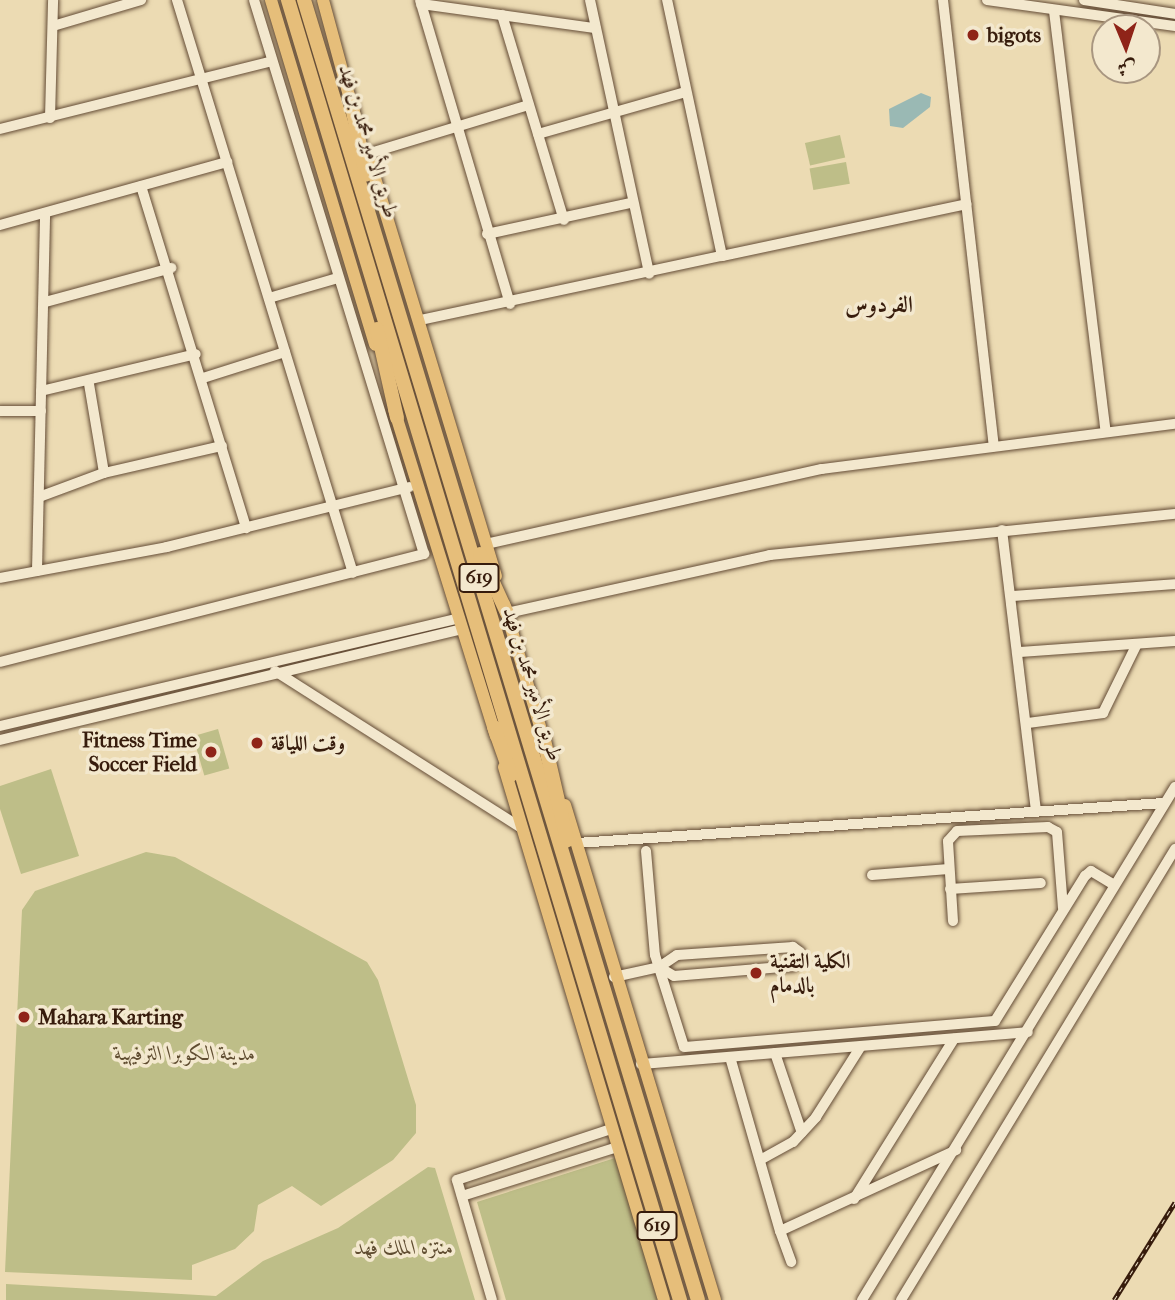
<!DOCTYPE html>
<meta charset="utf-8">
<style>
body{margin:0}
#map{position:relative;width:1175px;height:1300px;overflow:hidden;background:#ecdbb3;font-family:"IM FELL French Canon",Amiri,serif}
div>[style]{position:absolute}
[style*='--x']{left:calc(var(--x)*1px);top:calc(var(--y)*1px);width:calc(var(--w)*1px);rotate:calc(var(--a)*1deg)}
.green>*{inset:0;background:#bebe88;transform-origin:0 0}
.water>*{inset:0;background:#9ab9b4}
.roads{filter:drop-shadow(0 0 2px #644c36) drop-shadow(0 0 2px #644c36)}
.minor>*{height:10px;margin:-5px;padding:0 5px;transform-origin:5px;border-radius:5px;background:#f3e8ce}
.major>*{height:12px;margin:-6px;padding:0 6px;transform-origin:6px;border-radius:6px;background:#e6be7a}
.highway>*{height:14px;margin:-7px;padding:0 7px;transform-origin:7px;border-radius:7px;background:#e6be7a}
.rail>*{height:4.5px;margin-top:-2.25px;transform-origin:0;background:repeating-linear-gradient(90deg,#f3e8ce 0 5px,#371c0c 0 10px);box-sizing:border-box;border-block:2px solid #371c0c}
.dots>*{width:19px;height:19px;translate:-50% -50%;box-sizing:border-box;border:4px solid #f3e8ce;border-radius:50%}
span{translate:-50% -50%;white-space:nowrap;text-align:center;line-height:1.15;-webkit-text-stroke:7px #f3e8ce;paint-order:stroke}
.shield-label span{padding:2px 5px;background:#f3e8ce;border:2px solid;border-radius:5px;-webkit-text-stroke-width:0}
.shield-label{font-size:19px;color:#371c0c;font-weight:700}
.poi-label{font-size:21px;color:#371c0c;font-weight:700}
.left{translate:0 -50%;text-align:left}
.right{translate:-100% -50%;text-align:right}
.street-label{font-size:21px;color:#371c0c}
.park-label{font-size:21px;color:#604d31;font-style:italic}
.neighbourhood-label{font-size:23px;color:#371c0c;font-weight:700}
.north{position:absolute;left:1091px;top:14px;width:70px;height:70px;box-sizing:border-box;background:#f3e8ce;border:2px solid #a89680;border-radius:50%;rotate:178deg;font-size:19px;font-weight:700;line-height:28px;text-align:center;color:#371c0c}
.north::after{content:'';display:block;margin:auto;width:24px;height:32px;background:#8f2418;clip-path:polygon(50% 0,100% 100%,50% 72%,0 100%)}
</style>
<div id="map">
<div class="green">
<div style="left:840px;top:135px;width:23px;height:36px;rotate:77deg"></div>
<div style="left:846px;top:162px;width:22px;height:37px;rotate:80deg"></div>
<div style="left:218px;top:729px;width:41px;height:26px;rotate:74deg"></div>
<div style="clip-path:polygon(51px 769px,79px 856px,21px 874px,0 809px,0 786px)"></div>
<div style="clip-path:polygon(146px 852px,175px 857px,367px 962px,378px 980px,416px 1105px,416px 1133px,393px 1160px,321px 1206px,292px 1186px,258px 1205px,254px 1231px,235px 1249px,192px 1265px,192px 1280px,5px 1272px,22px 910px,35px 891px)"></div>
<div style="clip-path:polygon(615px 1158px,659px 1300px,506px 1300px,477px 1202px)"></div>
<div style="clip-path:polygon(428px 1167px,435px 1168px,475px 1300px,6px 1300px,6px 1284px,216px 1296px,263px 1261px,338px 1228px)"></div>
</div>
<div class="water">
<div style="clip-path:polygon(921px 93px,931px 97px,930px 107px,903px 128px,890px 126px,889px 109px)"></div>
</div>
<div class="roads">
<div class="minor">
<div style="--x:177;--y:0;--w:599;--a:72.93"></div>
<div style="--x:420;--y:0;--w:317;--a:73.5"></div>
<div style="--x:590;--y:0;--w:280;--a:77.8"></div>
<div style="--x:943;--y:0;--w:449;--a:83.5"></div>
<div style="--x:987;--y:0;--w:190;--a:7.9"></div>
<div style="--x:1084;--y:0;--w:92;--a:8.7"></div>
<div style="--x:421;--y:4;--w:176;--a:7.9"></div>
<div style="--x:1054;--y:11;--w:424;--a:83"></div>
<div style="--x:502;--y:15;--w:214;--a:73.2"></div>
<div style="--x:53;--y:26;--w:92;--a:-16.5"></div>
<div style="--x:50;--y:118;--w:118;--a:-88.5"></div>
<div style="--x:0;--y:129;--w:280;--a:-14"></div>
<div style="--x:538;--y:134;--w:153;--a:-15.9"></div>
<div style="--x:367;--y:154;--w:168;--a:-16.9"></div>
<div style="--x:141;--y:186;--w:358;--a:72.9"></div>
<div style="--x:0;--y:225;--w:236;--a:-15.5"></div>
<div style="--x:487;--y:234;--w:146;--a:-12.2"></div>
<div style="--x:722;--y:256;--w:250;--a:-12"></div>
<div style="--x:269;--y:298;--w:72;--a:-16.2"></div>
<div style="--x:45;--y:302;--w:131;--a:-15.1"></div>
<div style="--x:420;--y:320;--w:309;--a:-12"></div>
<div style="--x:722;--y:256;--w:262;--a:-102.1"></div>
<div style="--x:203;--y:378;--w:86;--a:-17.6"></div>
<div style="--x:89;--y:384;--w:90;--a:80.4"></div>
<div style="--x:41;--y:391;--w:159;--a:-13.4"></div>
<div style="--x:0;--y:411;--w:41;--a:0"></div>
<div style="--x:39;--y:497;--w:69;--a:-20.3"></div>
<div style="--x:104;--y:473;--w:121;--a:-12.9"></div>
<div style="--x:1002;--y:530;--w:282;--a:83.1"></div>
<div style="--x:486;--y:544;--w:344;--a:-12.6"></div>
<div style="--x:822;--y:469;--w:356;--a:-7.3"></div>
<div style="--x:37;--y:571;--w:358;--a:-88.7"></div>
<div style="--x:0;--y:578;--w:170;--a:-10.5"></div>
<div style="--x:167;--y:547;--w:250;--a:-13.9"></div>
<div style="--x:1013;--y:596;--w:162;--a:-4.2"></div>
<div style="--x:507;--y:613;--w:269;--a:-12.4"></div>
<div style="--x:770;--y:555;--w:407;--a:-5.8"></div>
<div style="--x:1020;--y:652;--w:155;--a:-4.1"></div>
<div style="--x:0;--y:662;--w:438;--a:-14.3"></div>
<div style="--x:424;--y:554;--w:579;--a:-107.06"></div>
<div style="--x:275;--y:671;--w:290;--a:32.5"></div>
<div style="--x:1028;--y:723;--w:76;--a:-7.6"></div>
<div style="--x:1103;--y:713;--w:77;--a:-63.8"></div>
<div style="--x:0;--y:726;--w:472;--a:-13.2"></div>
<div style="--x:0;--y:740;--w:475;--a:-13.5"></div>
<div style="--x:577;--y:843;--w:587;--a:-3.9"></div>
<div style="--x:646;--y:851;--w:104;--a:85.1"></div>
<div style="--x:655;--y:955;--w:96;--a:72.5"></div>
<div style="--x:684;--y:1047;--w:312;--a:-4.8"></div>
<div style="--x:995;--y:1021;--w:171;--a:-58.2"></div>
<div style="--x:1085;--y:876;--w:8;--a:-40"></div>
<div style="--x:1091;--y:871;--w:27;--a:31"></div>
<div style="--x:872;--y:875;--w:77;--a:-4.5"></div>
<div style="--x:950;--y:889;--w:91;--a:-3.8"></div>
<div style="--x:953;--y:921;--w:80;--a:-93.6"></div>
<div style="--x:948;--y:841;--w:13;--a:-48"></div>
<div style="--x:957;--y:831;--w:91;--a:-2.5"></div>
<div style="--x:1048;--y:827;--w:10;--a:29"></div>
<div style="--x:1057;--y:832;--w:76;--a:85.5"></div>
<div style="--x:614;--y:977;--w:46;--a:-12.5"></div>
<div style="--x:659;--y:967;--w:17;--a:31"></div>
<div style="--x:674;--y:976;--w:120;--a:-4.8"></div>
<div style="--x:794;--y:966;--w:15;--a:-67"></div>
<div style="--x:800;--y:952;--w:9;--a:-144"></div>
<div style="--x:793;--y:947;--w:116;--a:176.1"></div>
<div style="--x:677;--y:955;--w:22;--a:146"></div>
<div style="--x:775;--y:1053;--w:84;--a:71.4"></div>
<div style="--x:730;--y:1057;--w:181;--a:74"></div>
<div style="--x:780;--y:1231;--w:194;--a:-24.7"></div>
<div style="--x:641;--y:1064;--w:388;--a:-4.7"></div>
<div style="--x:760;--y:1160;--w:38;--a:-29"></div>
<div style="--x:793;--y:1142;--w:34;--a:-47"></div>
<div style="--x:816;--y:1117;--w:84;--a:-57.6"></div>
<div style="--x:462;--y:1196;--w:163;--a:-17.5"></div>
<div style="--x:854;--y:1199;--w:189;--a:-58"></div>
<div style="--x:780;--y:1231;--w:33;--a:70"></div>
<div style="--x:492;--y:1300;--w:125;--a:-106.3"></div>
<div style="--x:457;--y:1180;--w:162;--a:-18.3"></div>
<div style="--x:862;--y:1300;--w:601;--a:-58.61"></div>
<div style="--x:901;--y:1300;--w:528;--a:-58.72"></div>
</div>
<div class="major">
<div style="--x:271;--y:0;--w:360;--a:73.2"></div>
<div style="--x:323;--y:0;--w:118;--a:74.8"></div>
<div style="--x:368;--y:155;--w:440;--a:73.1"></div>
<div style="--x:394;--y:409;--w:343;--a:72.7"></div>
<div style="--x:504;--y:604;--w:149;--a:73.6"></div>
<div style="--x:504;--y:767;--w:556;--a:73.29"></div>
<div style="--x:565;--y:805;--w:517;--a:73.14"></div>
</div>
<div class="highway">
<div style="--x:288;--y:0;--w:1358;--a:73.22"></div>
<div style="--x:304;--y:0;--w:1358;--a:73.14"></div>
<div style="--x:352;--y:107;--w:69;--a:78.4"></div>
<div style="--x:377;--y:329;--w:91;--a:77.3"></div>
<div style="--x:480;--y:554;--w:65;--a:65.4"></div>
<div style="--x:494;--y:727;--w:51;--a:70.5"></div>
<div style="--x:544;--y:740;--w:103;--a:77"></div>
</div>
</div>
<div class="rail">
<div style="--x:1114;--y:1300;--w:115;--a:-58.1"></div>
</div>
<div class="dots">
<div style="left:973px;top:35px;background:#8f2418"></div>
<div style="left:257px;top:743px;background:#8f2418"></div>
<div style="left:211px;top:752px;background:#8f2418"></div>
<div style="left:756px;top:973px;background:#8f2418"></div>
<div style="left:24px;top:1017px;background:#8f2418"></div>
</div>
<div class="shield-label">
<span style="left:479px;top:578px">619</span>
<span style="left:657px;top:1226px">619</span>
</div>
<div class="poi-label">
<span class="left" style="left:987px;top:35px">bigots</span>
<span class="right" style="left:197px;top:752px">Fitness Time<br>Soccer Field</span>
<span class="left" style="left:271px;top:743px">وقت اللياقة</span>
<span class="left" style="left:770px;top:973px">الكلية التقنية<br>بالدمام</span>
<span class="left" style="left:38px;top:1017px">Mahara Karting</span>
</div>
<div class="street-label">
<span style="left:369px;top:141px;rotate:73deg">طريق الأمير محمد بن فهد</span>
<span style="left:533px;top:684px;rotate:73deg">طريق الأمير محمد بن فهد</span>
</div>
<div class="park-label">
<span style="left:185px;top:1053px">مدينة الكوبرا الترفيهية</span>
<span style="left:404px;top:1247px">منتزه الملك فهد</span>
</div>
<div class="neighbourhood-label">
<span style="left:879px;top:305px">الفردوس</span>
</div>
<div class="north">ش</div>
</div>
